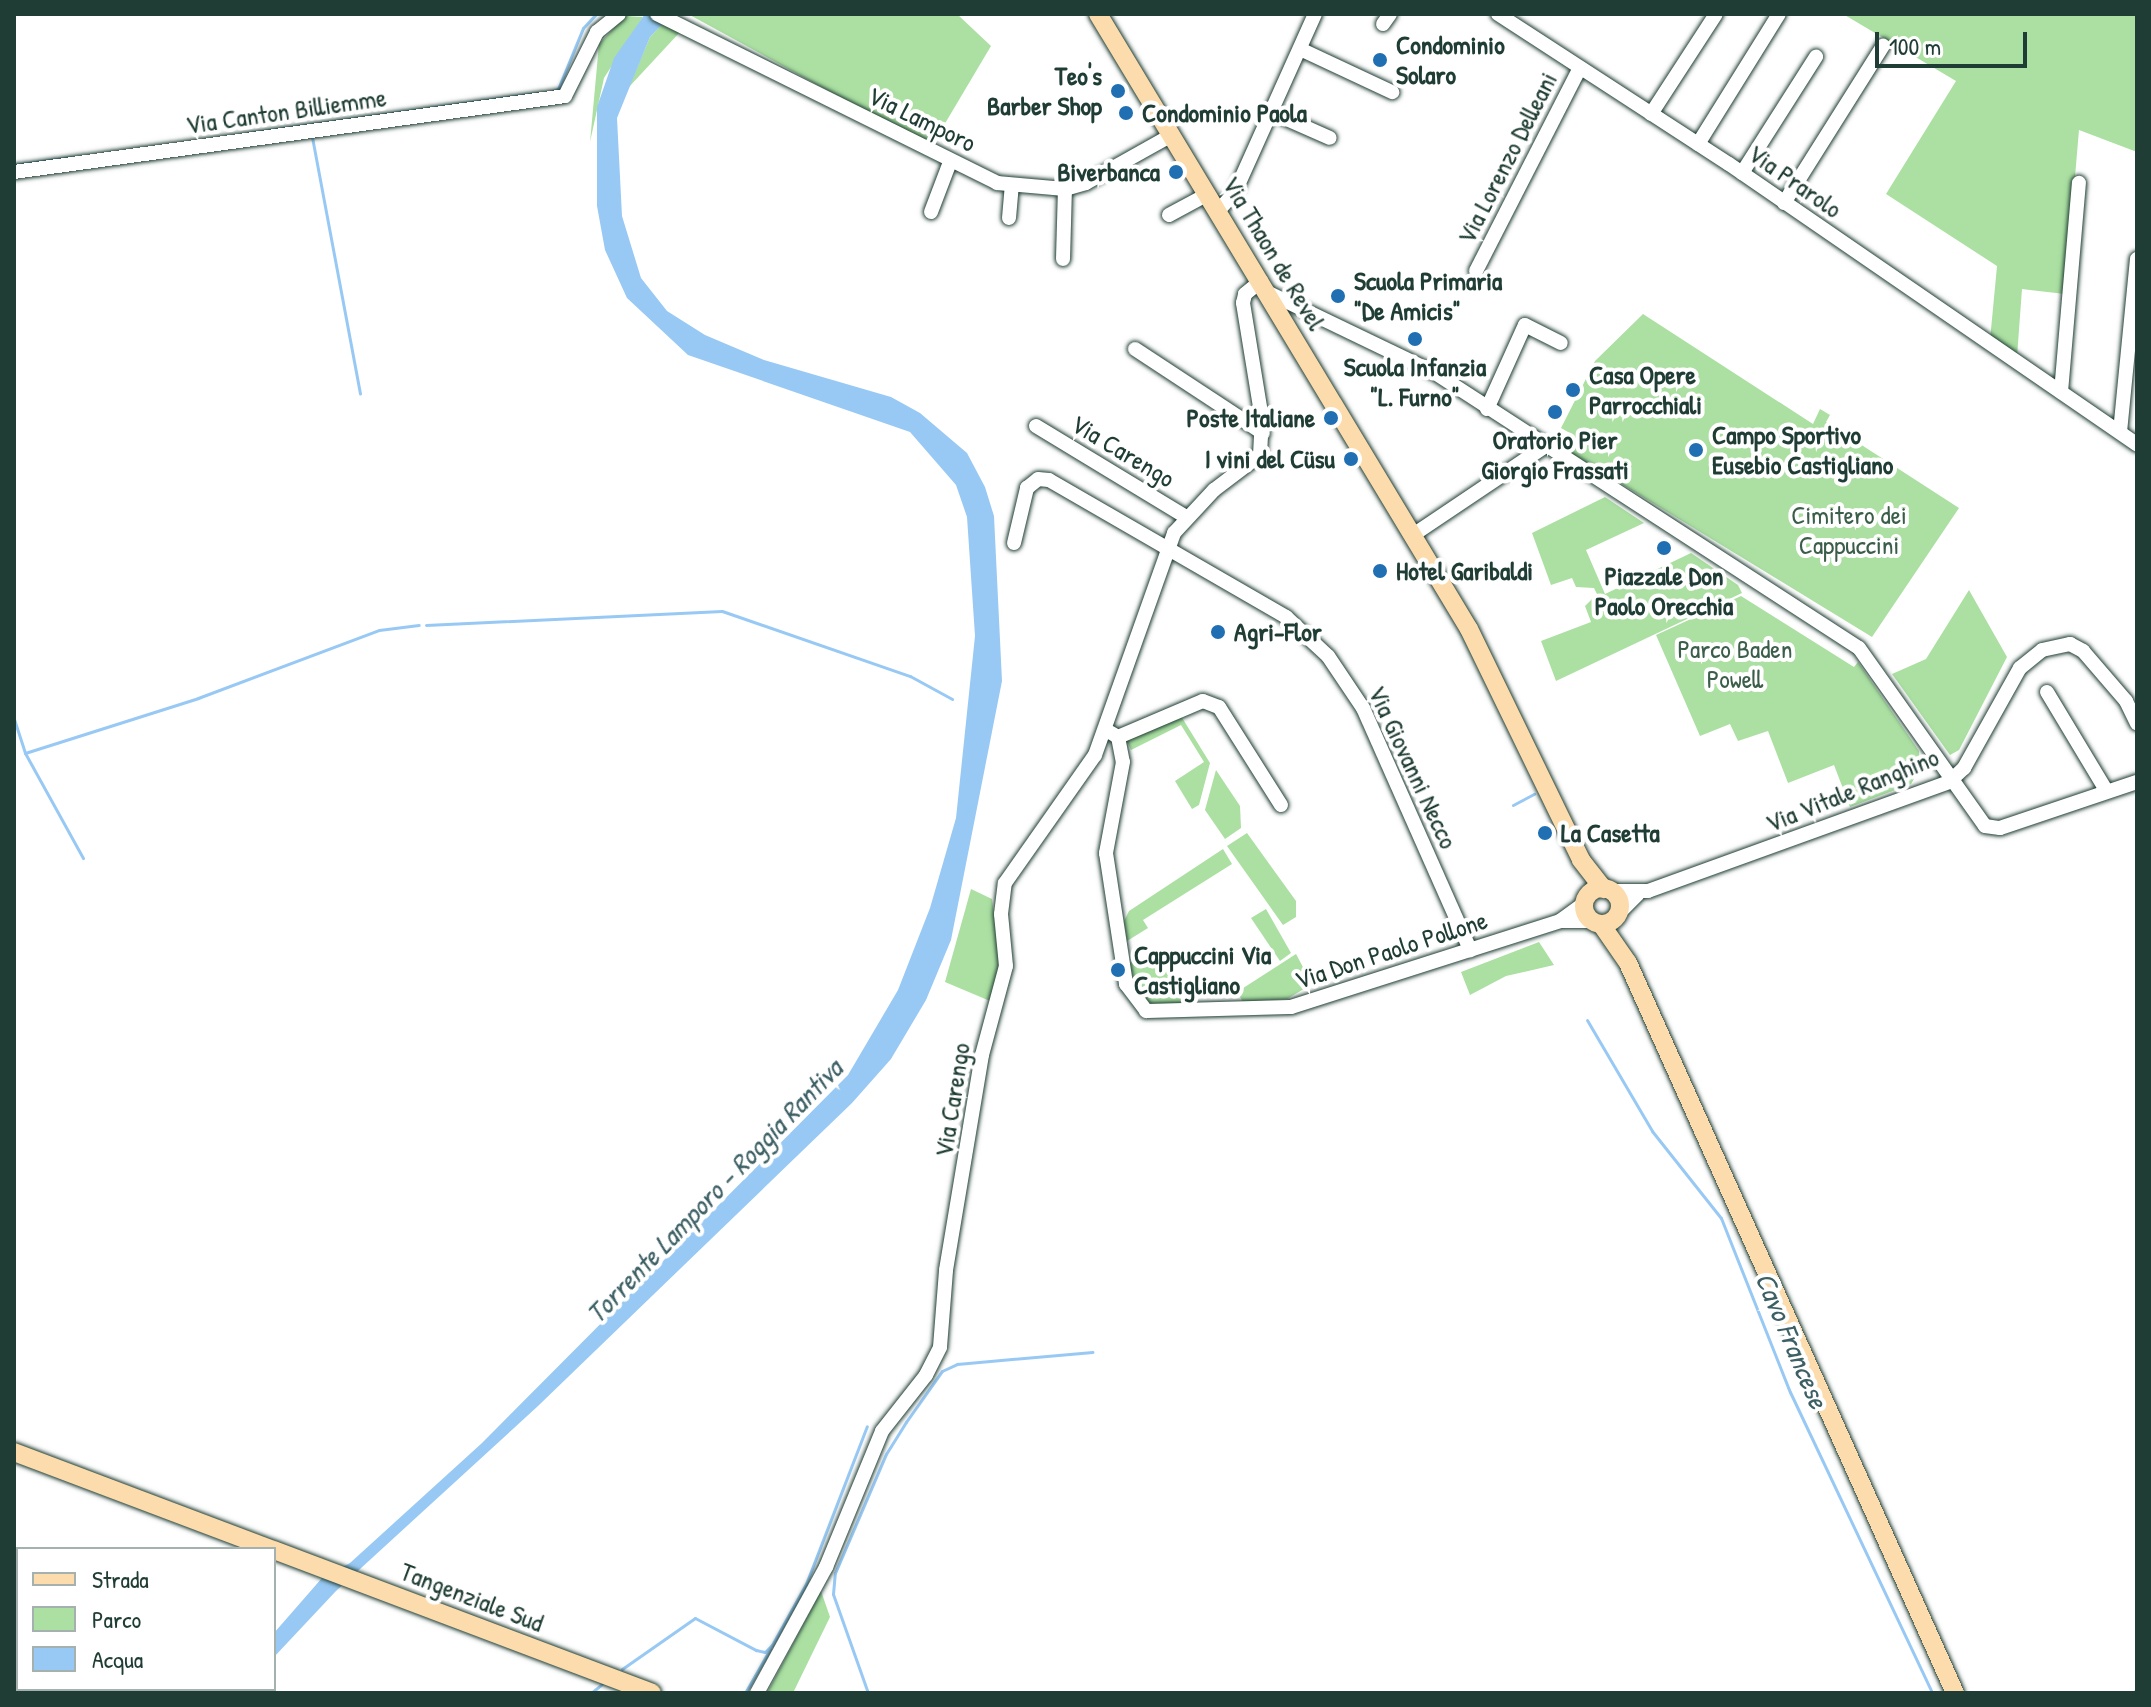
<!DOCTYPE html>
<meta charset="utf-8">
<style>
body{margin:0}
#map{position:relative;width:2151px;height:1707px;overflow:hidden;background:#fff;font-family:"Patrick Hand",sans-serif}
div>[style]{position:absolute}
[style*='--x']{left:calc(var(--x)*1px);top:calc(var(--y)*1px);width:calc(var(--w)*1px);rotate:calc(var(--a)*1deg)}
.green>*{inset:0;background:#abe0a2}
.water>*{inset:0;background:#98c9f4}
.stream>*{height:3px;margin:-1.5px;padding:0 1.5px;transform-origin:1.5px;border-radius:1.5px;background:#98c9f4}
.roads{filter:drop-shadow(0 0 2px #1f3d34) drop-shadow(0 0 2px #1f3d34)}
.minor>*{height:14px;margin:-7px;padding:0 7px;transform-origin:7px;border-radius:7px;background:#fff}
.major>*{height:18px;margin:-9px;padding:0 9px;transform-origin:9px;border-radius:9px;background:#fcdcac}
.major>.ring{margin:-9px;padding:0;box-sizing:content-box;background:none;border:18px solid #fcdcac;border-radius:50%}
.dots>*{width:22px;height:22px;translate:-50% -50%;box-sizing:border-box;border:4px solid #fff;border-radius:50%}
span{translate:-50% -50%;white-space:nowrap;text-align:center;line-height:1.15;-webkit-text-stroke:8px #fff;paint-order:stroke}
.poi-label{font-size:26px;color:#1f3d34;font-weight:700}
.left{translate:0 -50%;text-align:left}
.right{translate:-100% -50%;text-align:right}
.street-label{font-size:26px;color:#1f3d34}
.park-label{font-size:26px;color:#3b5e4a}
.water-label{font-size:28px;color:#3d6064;font-style:italic}
.frame{position:absolute;inset:0;border:16px solid #1f3d34;pointer-events:none}
.legend{position:absolute;left:16px;top:1547px;width:260px;height:144px;box-sizing:border-box;background:#fff;border:2px solid #a5b1ae;margin:0;padding:10px 14px;list-style:none;font-size:24px;color:#1f3d34}
.legend li{display:flex;align-items:center;gap:16px;height:40px}
.legend b{width:40px;border:2px solid #a5b1ae}
.scale{position:absolute;left:1875px;top:32px;width:152px;height:36px;box-sizing:border-box;border:4px solid #1f3d34;border-top:0;padding-left:10px;font-size:24px;line-height:28px;white-space:nowrap;color:#1f3d34;-webkit-text-stroke:6px #fff;paint-order:stroke}
</style>
<div id="map">
<div class="green">
<div style="clip-path:polygon(688px 14px,957px 14px,991px 46px,931px 147px)"></div>
<div style="clip-path:polygon(1843px 14px,2137px 14px,2137px 152px,2079px 130px,2065px 294px,2022px 289px,2017px 357px,1990px 340px,1997px 266px,1886px 194px,1956px 81px)"></div>
<div style="clip-path:polygon(625px 16px,643px 17px,604px 78px,590px 142px,599px 44px)"></div>
<div style="clip-path:polygon(666px 20px,680px 32px,629px 87px,650px 37px)"></div>
<div style="clip-path:polygon(1643px 314px,1813px 424px,1820px 409px,1830px 415px,1826px 422px,1959px 508px,1872px 637px,1566px 450px,1575px 436px,1561px 428px,1595px 361px)"></div>
<div style="clip-path:polygon(1605px 497px,1644px 523px,1586px 550px,1605px 594px,1691px 553px,1738px 585px,1742px 593px,1556px 681px,1541px 641px,1591px 622px,1585px 606px,1597px 594px,1594px 588px,1576px 587px,1572px 578px,1551px 585px,1532px 533px)"></div>
<div style="clip-path:polygon(1969px 590px,2007px 657px,1959px 750px,1950px 755px,1892px 674px,1926px 659px)"></div>
<div style="clip-path:polygon(1741px 596px,1854px 667px,1858px 662px,1919px 751px,1920px 769px,1911px 784px,1850px 807px,1834px 765px,1788px 783px,1768px 731px,1738px 741px,1730px 724px,1700px 736px,1656px 635px)"></div>
<div style="clip-path:polygon(1181px 716px,1210px 763px,1199px 805px,1192px 809px,1175px 781px,1204px 762px,1181px 725px,1131px 750px,1126px 739px)"></div>
<div style="clip-path:polygon(1216px 770px,1240px 806px,1241px 828px,1225px 839px,1205px 810px)"></div>
<div style="clip-path:polygon(1247px 833px,1296px 901px,1296px 917px,1283px 925px,1227px 846px)"></div>
<div style="clip-path:polygon(1223px 849px,1232px 864px,1143px 920px,1148px 928px,1127px 941px,1124px 921px,1129px 911px)"></div>
<div style="clip-path:polygon(971px 889px,992px 899px,999px 951px,997px 984px,990px 1001px,945px 982px)"></div>
<div style="clip-path:polygon(1266px 909px,1291px 953px,1280px 961px,1251px 918px)"></div>
<div style="clip-path:polygon(1539px 942px,1554px 965px,1506px 976px,1470px 995px,1461px 972px)"></div>
<div style="clip-path:polygon(1296px 954px,1312px 984px,1287px 999px,1243px 1002px,1237px 992px)"></div>
<div style="clip-path:polygon(1167px 957px,1193px 1004px,1152px 1004px,1137px 992px,1129px 963px)"></div>
<div style="clip-path:polygon(821px 1591px,830px 1617px,793px 1693px,767px 1693px)"></div>
</div>
<div class="water">
<div style="clip-path:polygon(645px 14px,672px 14px,650px 37px,617px 118px,622px 216px,641px 278px,667px 311px,705px 335px,764px 360px,891px 397px,920px 413px,967px 453px,985px 487px,994px 516px,1002px 681px,951px 940px,926px 1000px,891px 1059px,852px 1103px,538px 1406px,336px 1591px,274px 1657px,274px 1633px,322px 1578px,350px 1563px,482px 1443px,848px 1075px,898px 990px,930px 908px,956px 818px,975px 636px,967px 517px,956px 485px,910px 432px,688px 355px,627px 298px,605px 250px,597px 206px,597px 107px,614px 58px)"></div>
</div>
<div class="stream">
<div style="--x:553;--y:91;--w:5;--a:-22"></div>
<div style="--x:558;--y:89;--w:66;--a:-67.7"></div>
<div style="--x:583;--y:28;--w:19;--a:-47"></div>
<div style="--x:248;--y:133;--w:292;--a:-7.9"></div>
<div style="--x:312;--y:137;--w:261;--a:79.4"></div>
<div style="--x:14;--y:165;--w:57;--a:-8.1"></div>
<div style="--x:426;--y:625;--w:296;--a:-2.7"></div>
<div style="--x:722;--y:611;--w:199;--a:19.1"></div>
<div style="--x:910;--y:676;--w:48;--a:28.7"></div>
<div style="--x:14;--y:719;--w:36;--a:72"></div>
<div style="--x:25;--y:753;--w:120;--a:61.1"></div>
<div style="--x:25;--y:753;--w:182;--a:-17.6"></div>
<div style="--x:198;--y:698;--w:193;--a:-20.6"></div>
<div style="--x:379;--y:630;--w:40;--a:-7.1"></div>
<div style="--x:1513;--y:805;--w:24;--a:-28"></div>
<div style="--x:1587;--y:1020;--w:129;--a:59.6"></div>
<div style="--x:1652;--y:1131;--w:111;--a:51.6"></div>
<div style="--x:1721;--y:1218;--w:187;--a:68.4"></div>
<div style="--x:1790;--y:1392;--w:333;--a:64.7"></div>
<div style="--x:622;--y:1669;--w:89;--a:-34.9"></div>
<div style="--x:695;--y:1618;--w:69;--a:27.7"></div>
<div style="--x:756;--y:1650;--w:9;--a:13"></div>
<div style="--x:765;--y:1652;--w:10;--a:-45"></div>
<div style="--x:772;--y:1645;--w:70;--a:-60.9"></div>
<div style="--x:806;--y:1584;--w:169;--a:-68.9"></div>
<div style="--x:591;--y:1693;--w:14;--a:-39"></div>
<div style="--x:745;--y:1693;--w:51;--a:-60.4"></div>
<div style="--x:868;--y:1693;--w:105;--a:-109.5"></div>
<div style="--x:833;--y:1594;--w:21;--a:-85"></div>
<div style="--x:835;--y:1573;--w:129;--a:-66.8"></div>
<div style="--x:886;--y:1454;--w:38;--a:-58"></div>
<div style="--x:906;--y:1422;--w:62;--a:-54.8"></div>
<div style="--x:942;--y:1371;--w:17;--a:-25"></div>
<div style="--x:957;--y:1364;--w:136;--a:-5.1"></div>
<div style="--x:2132;--y:1693;--w:6;--a:-31"></div>
</div>
<div class="roads">
<div class="minor">
<div style="--x:657;--y:14;--w:380;--a:26.4"></div>
<div style="--x:997;--y:183;--w:68;--a:5"></div>
<div style="--x:1065;--y:189;--w:22;--a:-16"></div>
<div style="--x:1086;--y:183;--w:98;--a:-29.2"></div>
<div style="--x:1498;--y:14;--w:275;--a:33"></div>
<div style="--x:1729;--y:164;--w:495;--a:34.5"></div>
<div style="--x:1383;--y:24;--w:12;--a:-55"></div>
<div style="--x:1300;--y:49;--w:102;--a:25.1"></div>
<div style="--x:1271;--y:112;--w:64;--a:23.8"></div>
<div style="--x:1651;--y:114;--w:119;--a:-57"></div>
<div style="--x:1698;--y:144;--w:153;--a:-58.1"></div>
<div style="--x:14;--y:172;--w:556;--a:-7.85"></div>
<div style="--x:565;--y:96;--w:72;--a:-63.4"></div>
<div style="--x:597;--y:32;--w:28;--a:-39"></div>
<div style="--x:1742;--y:173;--w:138;--a:-57.5"></div>
<div style="--x:1784;--y:203;--w:186;--a:-57.8"></div>
<div style="--x:1218;--y:211;--w:25;--a:-48"></div>
<div style="--x:1235;--y:192;--w:195;--a:-65.8"></div>
<div style="--x:931;--y:212;--w:53;--a:-69.2"></div>
<div style="--x:1169;--y:215;--w:44;--a:-28.3"></div>
<div style="--x:1009;--y:218;--w:33;--a:-85"></div>
<div style="--x:1063;--y:259;--w:70;--a:-88.4"></div>
<div style="--x:1476;--y:271;--w:228;--a:-62.9"></div>
<div style="--x:1269;--y:293;--w:184;--a:25.7"></div>
<div style="--x:1435;--y:373;--w:505;--a:32.97"></div>
<div style="--x:1859;--y:648;--w:218;--a:54.7"></div>
<div style="--x:1985;--y:826;--w:15;--a:8"></div>
<div style="--x:2000;--y:828;--w:145;--a:-18.6"></div>
<div style="--x:1135;--y:349;--w:153;--a:33.3"></div>
<div style="--x:2061;--y:392;--w:210;--a:-85.1"></div>
<div style="--x:1487;--y:409;--w:92;--a:-65.7"></div>
<div style="--x:1525;--y:325;--w:40;--a:26.6"></div>
<div style="--x:1036;--y:426;--w:175;--a:31.2"></div>
<div style="--x:2120;--y:432;--w:174;--a:-84.4"></div>
<div style="--x:1413;--y:535;--w:158;--a:-33.9"></div>
<div style="--x:1014;--y:543;--w:57;--a:-76.7"></div>
<div style="--x:1027;--y:488;--w:14;--a:-39"></div>
<div style="--x:1038;--y:479;--w:11;--a:5"></div>
<div style="--x:1049;--y:480;--w:274;--a:30"></div>
<div style="--x:1286;--y:617;--w:57;--a:42.9"></div>
<div style="--x:1328;--y:656;--w:63;--a:56.1"></div>
<div style="--x:1363;--y:708;--w:265;--a:66.1"></div>
<div style="--x:2047;--y:692;--w:114;--a:59"></div>
<div style="--x:1106;--y:730;--w:14;--a:30"></div>
<div style="--x:1118;--y:737;--w:25;--a:79"></div>
<div style="--x:1123;--y:762;--w:93;--a:100.6"></div>
<div style="--x:1106;--y:853;--w:133;--a:81.3"></div>
<div style="--x:1126;--y:984;--w:34;--a:53"></div>
<div style="--x:1146;--y:1011;--w:145;--a:-1.6"></div>
<div style="--x:1291;--y:1007;--w:282;--a:-17.7"></div>
<div style="--x:1560;--y:921;--w:32;--a:0"></div>
<div style="--x:1118;--y:737;--w:92;--a:-23"></div>
<div style="--x:1203;--y:701;--w:17;--a:21"></div>
<div style="--x:1219;--y:707;--w:116;--a:57.7"></div>
<div style="--x:1610;--y:891;--w:38;--a:0"></div>
<div style="--x:1648;--y:891;--w:320;--a:-19.9"></div>
<div style="--x:1949;--y:782;--w:21;--a:-43"></div>
<div style="--x:1964;--y:768;--w:115;--a:-60.8"></div>
<div style="--x:2020;--y:668;--w:28;--a:-39"></div>
<div style="--x:2042;--y:650;--w:29;--a:-12"></div>
<div style="--x:2070;--y:644;--w:15;--a:28"></div>
<div style="--x:2083;--y:651;--w:66;--a:49.3"></div>
<div style="--x:2126;--y:701;--w:25;--a:64"></div>
<div style="--x:1620;--y:912;--w:25;--a:-45"></div>
<div style="--x:1560;--y:921;--w:31;--a:-36"></div>
<div style="--x:757;--y:1693;--w:144;--a:-61.3"></div>
<div style="--x:826;--y:1567;--w:147;--a:-67.6"></div>
<div style="--x:882;--y:1431;--w:71;--a:-51.8"></div>
<div style="--x:926;--y:1375;--w:31;--a:-63"></div>
<div style="--x:940;--y:1347;--w:77;--a:-85.5"></div>
<div style="--x:946;--y:1270;--w:218;--a:-80.5"></div>
<div style="--x:982;--y:1055;--w:92;--a:-74.9"></div>
<div style="--x:1006;--y:966;--w:52;--a:-95.5"></div>
<div style="--x:1001;--y:914;--w:31;--a:-83"></div>
<div style="--x:1005;--y:883;--w:156;--a:-54.9"></div>
<div style="--x:1095;--y:755;--w:236;--a:-70.4"></div>
<div style="--x:1174;--y:533;--w:59;--a:-47.1"></div>
<div style="--x:1214;--y:490;--w:58;--a:-37.3"></div>
<div style="--x:1260;--y:455;--w:36;--a:-87"></div>
<div style="--x:1262;--y:419;--w:118;--a:-99.3"></div>
<div style="--x:1243;--y:303;--w:9;--a:-77"></div>
<div style="--x:1245;--y:294;--w:21;--a:-39"></div>
</div>
<div class="major">
<div style="--x:1098;--y:14;--w:718;--a:58.9"></div>
<div style="--x:1469;--y:629;--w:257;--a:64.1"></div>
<div style="--x:1581;--y:860;--w:37;--a:52"></div>
<div class="ring" style="left:1584px;top:888px;width:18px;height:18px"></div>
<div style="--x:1601;--y:924;--w:47;--a:55.3"></div>
<div style="--x:1628;--y:963;--w:800;--a:65.87"></div>
<div style="--x:14;--y:1452;--w:275;--a:20.7"></div>
<div style="--x:274;--y:1550;--w:404;--a:20.7"></div>
</div>
</div>
<div class="dots">
<div style="left:1380px;top:60px;background:#1f6fb2"></div>
<div style="left:1118px;top:91px;background:#1f6fb2"></div>
<div style="left:1126px;top:113px;background:#1f6fb2"></div>
<div style="left:1176px;top:172px;background:#1f6fb2"></div>
<div style="left:1338px;top:296px;background:#1f6fb2"></div>
<div style="left:1415px;top:339px;background:#1f6fb2"></div>
<div style="left:1573px;top:390px;background:#1f6fb2"></div>
<div style="left:1555px;top:412px;background:#1f6fb2"></div>
<div style="left:1331px;top:418px;background:#1f6fb2"></div>
<div style="left:1696px;top:450px;background:#1f6fb2"></div>
<div style="left:1351px;top:459px;background:#1f6fb2"></div>
<div style="left:1664px;top:548px;background:#1f6fb2"></div>
<div style="left:1380px;top:571px;background:#1f6fb2"></div>
<div style="left:1218px;top:632px;background:#1f6fb2"></div>
<div style="left:1545px;top:833px;background:#1f6fb2"></div>
<div style="left:1118px;top:970px;background:#1f6fb2"></div>
</div>
<div class="poi-label">
<span class="left" style="left:1396px;top:60px">Condominio<br>Solaro</span>
<span class="right" style="left:1102px;top:91px">Teo's<br>Barber Shop</span>
<span class="left" style="left:1142px;top:113px">Condominio Paola</span>
<span class="right" style="left:1160px;top:172px">Biverbanca</span>
<span class="left" style="left:1354px;top:296px">Scuola Primaria<br>"De Amicis"</span>
<span style="left:1415px;top:382px">Scuola Infanzia<br>"L. Furno"</span>
<span class="left" style="left:1589px;top:390px">Casa Opere<br>Parrocchiali</span>
<span class="right" style="left:1315px;top:418px">Poste Italiane</span>
<span class="left" style="left:1712px;top:450px">Campo Sportivo<br>Eusebio Castigliano</span>
<span style="left:1555px;top:455px">Oratorio Pier<br>Giorgio Frassati</span>
<span class="right" style="left:1335px;top:459px">I vini del Cüsu</span>
<span class="left" style="left:1396px;top:571px">Hotel Garibaldi</span>
<span style="left:1664px;top:591px">Piazzale Don<br>Paolo Orecchia</span>
<span class="left" style="left:1234px;top:632px">Agri-Flor</span>
<span class="left" style="left:1561px;top:833px">La Casetta</span>
<span class="left" style="left:1134px;top:970px">Cappuccini Via<br>Castigliano</span>
</div>
<div class="street-label">
<span style="left:286px;top:111px;rotate:-8deg">Via Canton Billiemme</span>
<span style="left:922px;top:119px;rotate:26deg">Via Lamporo</span>
<span style="left:1507px;top:158px;rotate:-63deg">Via Lorenzo Delleani</span>
<span style="left:1795px;top:181px;rotate:35deg">Via Prarolo</span>
<span style="left:1274px;top:253px;rotate:59deg">Via Thaon de Revel</span>
<span style="left:1123px;top:451px;rotate:31deg">Via Carengo</span>
<span style="left:1413px;top:767px;rotate:65deg">Via Giovanni Necco</span>
<span style="left:1852px;top:790px;rotate:-22deg">Via Vitale Ranghino</span>
<span style="left:1391px;top:950px;rotate:-18deg">Via Don Paolo Pollone</span>
<span style="left:952px;top:1100px;rotate:-81deg">Via Carengo</span>
<span style="left:472px;top:1597px;rotate:21deg">Tangenziale Sud</span>
</div>
<div class="park-label">
<span style="left:1849px;top:530px">Cimitero dei<br>Cappuccini</span>
<span style="left:1735px;top:664px">Parco Baden<br>Powell</span>
</div>
<div class="water-label">
<span style="left:714px;top:1191px;rotate:-46deg">Torrente Lamporo - Roggia Rantiva</span>
<span style="left:1792px;top:1340px;rotate:67deg">Cavo Francese</span>
</div>
<div class="frame"></div>
<ul class="legend">
<li><b style="height:10px;background:#fcdcac"></b>Strada</li>
<li><b style="height:22px;background:#abe0a2"></b>Parco</li>
<li><b style="height:22px;background:#98c9f4"></b>Acqua</li>
</ul>
<div class="scale">100 m</div>
</div>
